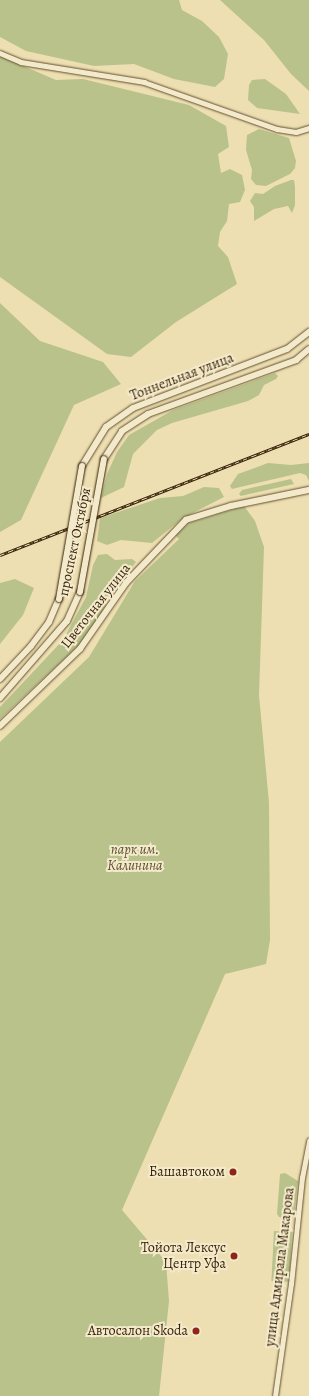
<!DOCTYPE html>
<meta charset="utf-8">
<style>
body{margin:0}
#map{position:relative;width:309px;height:1396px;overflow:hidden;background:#eddfb1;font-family:Alegreya,serif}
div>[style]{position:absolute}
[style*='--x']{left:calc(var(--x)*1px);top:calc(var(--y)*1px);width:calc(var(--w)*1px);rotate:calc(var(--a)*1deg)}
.green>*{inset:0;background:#b9c28b;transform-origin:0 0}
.roads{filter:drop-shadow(0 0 1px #644e2f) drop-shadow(0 0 1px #644e2f)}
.minor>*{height:4.5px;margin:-2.25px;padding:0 2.25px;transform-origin:2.25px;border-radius:2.25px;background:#f3eacc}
.tertiary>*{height:5.5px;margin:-2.75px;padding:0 2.75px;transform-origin:2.75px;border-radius:2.75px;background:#f3eacc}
.secondary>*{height:6px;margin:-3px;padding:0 3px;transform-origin:3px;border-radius:3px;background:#f3eacc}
.rail>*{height:3px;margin-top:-1.5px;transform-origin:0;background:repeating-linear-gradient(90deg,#f3eacc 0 4.5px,#361e04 0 9px);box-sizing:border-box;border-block:1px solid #361e04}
.bridges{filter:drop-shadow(0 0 1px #361e04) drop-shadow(0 0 1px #361e04)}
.secondary-bridge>*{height:6px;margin:-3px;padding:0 3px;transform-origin:3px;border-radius:3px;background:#f3eacc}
.dots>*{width:11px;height:11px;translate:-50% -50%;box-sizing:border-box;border:2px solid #f3eacc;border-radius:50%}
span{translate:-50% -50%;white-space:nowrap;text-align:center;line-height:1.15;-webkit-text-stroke:4px #f3eacc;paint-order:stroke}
.street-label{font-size:14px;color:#361e04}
.park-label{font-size:14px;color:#5d4f2c;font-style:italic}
.poi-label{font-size:14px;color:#361e04}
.right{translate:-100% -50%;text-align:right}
</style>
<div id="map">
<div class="green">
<div style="clip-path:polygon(0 0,179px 0,182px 10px,202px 21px,219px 37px,228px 54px,224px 79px,215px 87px,174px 79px,134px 64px,94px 66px,26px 51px,0 37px)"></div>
<div style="clip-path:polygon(220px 0,309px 0,309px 91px,291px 74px,264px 40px)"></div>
<div style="clip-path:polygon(0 56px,56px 80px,83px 79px,189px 105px,226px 126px,229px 147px,218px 154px,221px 173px,230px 169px,242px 175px,245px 190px,240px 202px,229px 204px,227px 221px,220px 232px,218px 246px,228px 257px,237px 284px,176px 322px,131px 357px,107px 354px,0 277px)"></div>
<div style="clip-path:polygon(265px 79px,286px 94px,300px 114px,257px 108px,248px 100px,249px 85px,252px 80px)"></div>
<div style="clip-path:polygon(259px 129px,289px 138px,296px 161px,295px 168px,290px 174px,266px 186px,256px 185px,251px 179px,252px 170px,246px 150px,247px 135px)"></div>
<div style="clip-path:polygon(291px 180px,294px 180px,295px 187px,295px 205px,292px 213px,288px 206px,274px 209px,254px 221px,254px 207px,250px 201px,255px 193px,263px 194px,275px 186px)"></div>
<div style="clip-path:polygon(0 303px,40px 341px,103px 362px,121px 384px,74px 405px,21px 520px,0 532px)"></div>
<div style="clip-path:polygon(275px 373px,278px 376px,276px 379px,264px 385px,259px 395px,248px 401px,172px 423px,157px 430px,133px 454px,124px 487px,101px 498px,107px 474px,117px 452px,129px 435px,173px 410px)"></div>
<div style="clip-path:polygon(268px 463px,291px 465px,309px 463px,309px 481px,306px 475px,300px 473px,232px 489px,230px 486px,238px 474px)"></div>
<div style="clip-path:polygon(291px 479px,294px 484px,241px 496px,239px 494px,242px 490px)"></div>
<div style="clip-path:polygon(204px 487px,219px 488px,224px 497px,183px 518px,152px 543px,121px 540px,107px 545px,97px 541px,100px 518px,160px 498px,183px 496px)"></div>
<div style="clip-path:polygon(244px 506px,255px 521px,264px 547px,259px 695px,269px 803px,270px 940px,266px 964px,225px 974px,122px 1210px,166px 1262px,169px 1301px,159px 1396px,0 1396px,0 742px,89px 657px,135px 581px,179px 539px,175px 535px,189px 523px)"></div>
<div style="clip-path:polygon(107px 554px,115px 560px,132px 559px,136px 562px,108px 595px,105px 607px,80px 644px,0 719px,0 707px,63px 640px,86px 597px,93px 565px,98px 555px)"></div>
<div style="clip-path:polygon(15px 579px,34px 588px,23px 615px,0 644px,0 583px)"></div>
<div style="clip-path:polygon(285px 1173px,298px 1181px,294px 1216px,290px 1219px,279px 1217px,277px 1214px,280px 1174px)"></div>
<div style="left:274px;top:1231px;width:18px;height:50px;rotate:3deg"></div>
</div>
<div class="roads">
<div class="minor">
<div style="--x:0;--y:53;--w:23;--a:23"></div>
<div style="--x:21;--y:62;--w:125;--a:9.2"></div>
<div style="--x:144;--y:82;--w:141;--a:19.5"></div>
<div style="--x:277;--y:129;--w:19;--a:9"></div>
<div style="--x:296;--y:132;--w:14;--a:-17"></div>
<div style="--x:275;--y:1396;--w:113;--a:-81.9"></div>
<div style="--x:291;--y:1284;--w:107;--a:-84.1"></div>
<div style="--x:302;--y:1178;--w:38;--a:-79"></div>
</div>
<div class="tertiary">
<div style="--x:0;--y:726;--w:111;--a:-43.9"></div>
<div style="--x:80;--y:649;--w:80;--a:-55.1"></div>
<div style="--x:126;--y:583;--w:87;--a:-46.4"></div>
<div style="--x:186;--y:520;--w:47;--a:-17.3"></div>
<div style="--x:231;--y:506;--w:80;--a:-11.6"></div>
</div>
<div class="secondary">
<div style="--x:104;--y:459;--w:33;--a:-57"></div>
<div style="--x:122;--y:431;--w:31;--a:-33"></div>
<div style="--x:148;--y:414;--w:158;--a:-20"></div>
<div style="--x:296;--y:360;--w:17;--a:-40"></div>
<div style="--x:82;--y:466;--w:46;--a:-58.4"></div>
<div style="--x:106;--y:427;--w:33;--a:-35"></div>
<div style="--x:133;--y:408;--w:165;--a:-21"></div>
<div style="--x:287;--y:349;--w:28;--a:-38"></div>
<div style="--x:0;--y:679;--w:45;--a:-46.8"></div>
<div style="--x:31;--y:646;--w:30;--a:-53"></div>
<div style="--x:49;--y:622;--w:25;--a:-67"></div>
<div style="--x:0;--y:698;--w:102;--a:-49"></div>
<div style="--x:67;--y:621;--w:32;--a:-66"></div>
</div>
</div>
<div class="rail">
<div style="--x:0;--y:555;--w:332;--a:-21.4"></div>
</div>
<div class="bridges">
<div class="secondary-bridge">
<div style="--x:80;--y:592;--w:135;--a:-79.8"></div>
<div style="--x:59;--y:599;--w:135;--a:-80.2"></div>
</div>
</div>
<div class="dots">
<div style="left:233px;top:1172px;background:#8f2418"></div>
<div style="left:234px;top:1256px;background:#8f2418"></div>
<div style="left:196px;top:1331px;background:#8f2418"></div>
</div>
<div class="street-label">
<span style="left:182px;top:377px;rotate:-21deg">Тоннельная улица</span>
<span style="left:75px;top:542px;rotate:-78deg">проспект Октября</span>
<span style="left:96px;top:606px;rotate:-52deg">Цветочная улица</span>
<span style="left:280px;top:1267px;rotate:-83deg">улица Адмирала Макарова</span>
</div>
<div class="park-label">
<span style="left:135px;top:858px">парк им.<br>Калинина</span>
</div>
<div class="poi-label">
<span class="right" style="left:225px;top:1172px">Башавтоком</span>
<span class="right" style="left:226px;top:1256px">Тойота Лексус<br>Центр Уфа</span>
<span class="right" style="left:188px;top:1331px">Автосалон Skoda</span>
</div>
</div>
